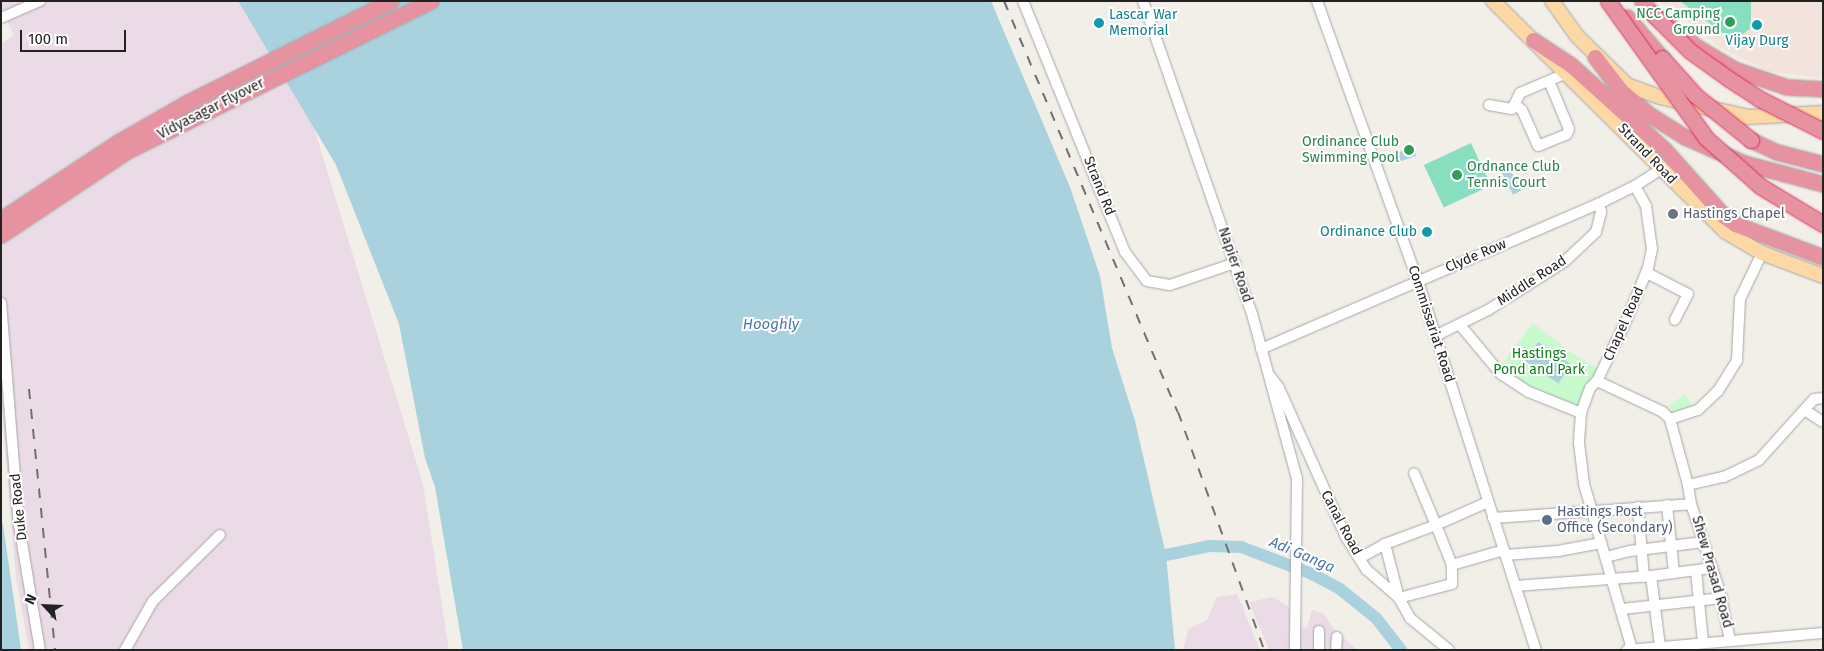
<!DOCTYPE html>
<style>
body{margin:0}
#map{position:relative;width:1824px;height:651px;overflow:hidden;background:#f2efe9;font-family:"Fira Sans",sans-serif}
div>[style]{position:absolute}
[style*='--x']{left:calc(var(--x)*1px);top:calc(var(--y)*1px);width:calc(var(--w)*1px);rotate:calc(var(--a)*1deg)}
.industrial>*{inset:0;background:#ebdbe7}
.military>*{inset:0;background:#f3e3dd}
.park>*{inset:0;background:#c8facd}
.pitch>*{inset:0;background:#88dfc0;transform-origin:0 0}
.water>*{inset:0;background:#aad1de;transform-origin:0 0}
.river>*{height:12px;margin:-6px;padding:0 6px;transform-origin:6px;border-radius:6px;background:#aad1de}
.roads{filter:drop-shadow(0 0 1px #a6a6a6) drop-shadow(0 0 1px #a6a6a6)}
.minor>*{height:10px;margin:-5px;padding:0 5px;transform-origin:5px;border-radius:5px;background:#fff}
.major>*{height:14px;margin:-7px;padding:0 7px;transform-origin:7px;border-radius:7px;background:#fbd8a4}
.highway>*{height:15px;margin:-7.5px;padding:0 7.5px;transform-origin:7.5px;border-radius:7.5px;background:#e792a0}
.rail>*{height:2px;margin-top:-1px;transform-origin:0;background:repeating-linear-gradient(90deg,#707070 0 10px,transparent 0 20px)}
.bridges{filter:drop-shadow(0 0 1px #da2b62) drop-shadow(0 0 1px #da2b62)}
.highway-bridge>*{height:15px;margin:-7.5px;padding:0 7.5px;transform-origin:7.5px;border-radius:7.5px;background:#e792a0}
.dots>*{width:14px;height:14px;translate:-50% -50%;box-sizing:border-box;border:2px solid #fff;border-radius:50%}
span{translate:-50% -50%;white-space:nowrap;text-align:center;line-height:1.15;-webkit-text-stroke:4px #fff;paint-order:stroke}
.leisure-label{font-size:14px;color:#27864d}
.right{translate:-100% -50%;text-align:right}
.left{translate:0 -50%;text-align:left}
.culture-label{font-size:14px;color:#0d838f}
.street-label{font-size:14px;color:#222}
.worship-label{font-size:14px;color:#5b616d}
.park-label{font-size:14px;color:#0d821a}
.service-label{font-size:14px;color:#4e5e75}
.water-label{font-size:15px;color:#4a78aa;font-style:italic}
.frame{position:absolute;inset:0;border:2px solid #222;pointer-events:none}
.north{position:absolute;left:20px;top:581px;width:50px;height:50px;-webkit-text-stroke:4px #fff;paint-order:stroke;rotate:295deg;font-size:14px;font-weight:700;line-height:20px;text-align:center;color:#222}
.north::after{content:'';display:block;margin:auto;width:18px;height:22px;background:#222;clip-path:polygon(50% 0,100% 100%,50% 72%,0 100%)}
.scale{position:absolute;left:20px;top:30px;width:106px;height:22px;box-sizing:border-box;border:2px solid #222;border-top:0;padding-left:6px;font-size:15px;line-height:18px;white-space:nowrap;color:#222;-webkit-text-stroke:4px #fff;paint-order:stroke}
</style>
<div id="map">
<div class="industrial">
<div style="clip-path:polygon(1px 1px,241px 1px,307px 105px,423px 484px,449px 650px,29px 650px,16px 578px,1px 399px,1px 44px,14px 35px,1px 10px)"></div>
<div style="clip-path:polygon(1237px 594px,1260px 650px,1183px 650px,1188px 629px,1207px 620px,1217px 597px)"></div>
<div style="clip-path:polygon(1273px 597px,1289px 607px,1292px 626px,1307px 628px,1312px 610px,1323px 613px,1334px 629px,1357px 650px,1269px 650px,1249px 602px)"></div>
</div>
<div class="military">
<div style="clip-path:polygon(1660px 1px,1823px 1px,1823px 78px,1770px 72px,1722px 49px)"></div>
</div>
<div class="park">
<div style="clip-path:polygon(1533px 323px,1568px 350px,1598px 369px,1578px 410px,1531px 389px,1500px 367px)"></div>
<div style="clip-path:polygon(1685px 394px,1694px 409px,1674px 415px,1669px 406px)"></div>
</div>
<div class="pitch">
<div style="clip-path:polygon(1680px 1px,1751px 1px,1751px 28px,1733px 41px)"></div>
<div style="left:1471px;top:143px;width:47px;height:52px;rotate:65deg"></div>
</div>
<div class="water">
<div style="clip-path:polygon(238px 1px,991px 1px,1070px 187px,1100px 276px,1112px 348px,1135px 421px,1166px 555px,1175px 650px,463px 650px,435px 487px,425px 458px,399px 324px,336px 165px)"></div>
<div style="clip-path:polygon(1414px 146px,1416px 156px,1396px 163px,1392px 155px)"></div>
<div style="left:1507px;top:163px;width:31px;height:9px;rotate:63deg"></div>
<div style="left:1538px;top:342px;width:40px;height:23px;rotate:34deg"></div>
<div style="clip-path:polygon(1px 522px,3px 524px,21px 650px,1px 650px)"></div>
</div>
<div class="river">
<div style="--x:1166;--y:555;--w:45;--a:-11.6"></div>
<div style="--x:1210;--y:546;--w:31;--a:2"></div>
<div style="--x:1241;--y:547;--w:76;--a:20.8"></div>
<div style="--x:1312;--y:574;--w:32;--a:28"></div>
<div style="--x:1340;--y:589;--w:46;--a:38.9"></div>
<div style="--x:1376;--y:618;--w:41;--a:52"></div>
</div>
<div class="roads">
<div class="minor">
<div style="--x:1023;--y:1;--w:271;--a:67.9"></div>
<div style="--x:1125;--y:252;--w:36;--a:53"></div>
<div style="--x:1147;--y:281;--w:23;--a:10"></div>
<div style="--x:1170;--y:285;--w:69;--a:-18.7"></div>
<div style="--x:1143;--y:1;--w:331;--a:70.8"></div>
<div style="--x:1252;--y:314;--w:170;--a:74.7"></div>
<div style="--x:1297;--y:478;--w:172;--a:90.7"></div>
<div style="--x:1317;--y:1;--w:298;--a:70.2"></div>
<div style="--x:1418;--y:281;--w:387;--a:72.3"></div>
<div style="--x:1;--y:18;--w:43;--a:-23.6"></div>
<div style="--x:1515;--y:104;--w:9;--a:41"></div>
<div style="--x:1522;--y:110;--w:39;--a:66"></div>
<div style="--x:1538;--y:146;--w:31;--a:-22"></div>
<div style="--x:1567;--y:134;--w:5;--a:-68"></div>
<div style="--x:1569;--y:129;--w:52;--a:-112.6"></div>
<div style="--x:1489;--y:105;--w:23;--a:10"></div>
<div style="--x:1512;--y:109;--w:18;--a:-63"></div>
<div style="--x:1520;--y:93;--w:51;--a:-23.1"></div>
<div style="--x:1635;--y:186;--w:23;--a:61"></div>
<div style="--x:1646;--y:206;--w:43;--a:82.1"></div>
<div style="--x:1652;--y:249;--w:19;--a:102"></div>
<div style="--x:1648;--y:268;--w:57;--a:112.5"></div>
<div style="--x:1626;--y:321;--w:67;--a:115.8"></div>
<div style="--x:1597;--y:381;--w:73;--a:25.2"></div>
<div style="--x:1663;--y:412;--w:10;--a:45"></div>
<div style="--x:1647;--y:273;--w:46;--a:27.1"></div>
<div style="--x:1688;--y:294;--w:29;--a:117"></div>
<div style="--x:1;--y:303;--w:223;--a:85.4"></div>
<div style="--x:19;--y:525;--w:127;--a:80.5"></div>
<div style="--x:1460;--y:325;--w:64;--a:50.1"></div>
<div style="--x:1501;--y:374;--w:33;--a:33"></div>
<div style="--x:1529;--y:392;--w:56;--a:22"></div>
<div style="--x:1435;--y:336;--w:59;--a:-26.1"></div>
<div style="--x:1488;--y:310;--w:90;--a:-32.3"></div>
<div style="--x:1564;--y:262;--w:44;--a:-43.2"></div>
<div style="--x:1596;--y:232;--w:21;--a:-76"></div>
<div style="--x:1601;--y:212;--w:9;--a:-103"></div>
<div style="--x:1261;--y:349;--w:374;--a:-23.3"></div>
<div style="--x:1604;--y:201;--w:34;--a:-26"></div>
<div style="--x:1635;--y:186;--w:31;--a:-33"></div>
<div style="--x:1270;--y:376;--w:15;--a:53"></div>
<div style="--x:1279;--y:388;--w:163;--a:65.8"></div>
<div style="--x:1346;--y:537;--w:39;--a:58"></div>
<div style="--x:1367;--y:570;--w:43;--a:41.2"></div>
<div style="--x:1399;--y:598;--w:23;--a:61"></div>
<div style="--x:1410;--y:618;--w:50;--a:39.4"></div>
<div style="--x:1597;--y:381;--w:10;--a:135"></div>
<div style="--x:1590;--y:388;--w:27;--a:110"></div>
<div style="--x:1581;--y:413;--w:30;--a:94"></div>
<div style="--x:1579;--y:443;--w:41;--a:83"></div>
<div style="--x:1584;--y:484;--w:172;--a:73.8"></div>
<div style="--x:1806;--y:411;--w:20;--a:33"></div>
<div style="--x:1688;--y:485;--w:68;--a:-105.3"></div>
<div style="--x:1670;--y:419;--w:29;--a:-18"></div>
<div style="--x:1698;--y:410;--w:28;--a:-44"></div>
<div style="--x:1718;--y:391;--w:36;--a:-58"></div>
<div style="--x:1737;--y:360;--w:61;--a:-87.2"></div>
<div style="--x:1740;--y:299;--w:51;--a:-64.4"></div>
<div style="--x:1691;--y:504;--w:89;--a:71.8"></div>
<div style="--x:1719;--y:589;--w:52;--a:77.8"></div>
<div style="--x:1667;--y:505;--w:68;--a:84.1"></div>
<div style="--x:1638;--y:507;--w:70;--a:85.1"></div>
<div style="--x:1493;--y:518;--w:198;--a:-4"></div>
<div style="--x:1691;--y:504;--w:19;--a:-99"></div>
<div style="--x:1688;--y:485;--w:37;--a:-13"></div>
<div style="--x:1724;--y:477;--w:39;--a:-26"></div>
<div style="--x:1759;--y:460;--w:82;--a:-48"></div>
<div style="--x:1814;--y:399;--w:9;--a:-6"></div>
<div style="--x:1385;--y:544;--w:54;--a:-20.4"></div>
<div style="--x:1436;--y:525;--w:56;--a:-112.9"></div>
<div style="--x:1505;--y:555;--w:53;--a:-4.3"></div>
<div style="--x:1558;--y:551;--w:44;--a:-10.5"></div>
<div style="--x:1606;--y:557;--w:25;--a:-14"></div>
<div style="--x:1630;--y:551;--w:74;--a:-7"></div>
<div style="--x:1360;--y:558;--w:29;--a:-29"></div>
<div style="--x:1385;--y:544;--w:56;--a:75.5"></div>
<div style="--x:1399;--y:598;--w:55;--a:-14.8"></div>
<div style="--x:1452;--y:584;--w:19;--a:-90"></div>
<div style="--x:1452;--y:565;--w:43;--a:-111.8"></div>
<div style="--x:1436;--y:525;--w:57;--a:-23.9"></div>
<div style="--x:1452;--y:565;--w:54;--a:-16.1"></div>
<div style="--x:1696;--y:571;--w:71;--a:84.4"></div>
<div style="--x:1651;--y:576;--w:71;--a:82.7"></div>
<div style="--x:1515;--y:586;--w:136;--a:-4.2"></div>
<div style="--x:1651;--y:576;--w:62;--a:-7.5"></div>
<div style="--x:1622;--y:609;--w:101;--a:-6.3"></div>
<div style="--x:125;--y:650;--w:56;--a:-60.3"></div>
<div style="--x:153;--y:601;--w:94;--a:-44.6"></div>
<div style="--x:1319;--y:650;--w:19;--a:-90"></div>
<div style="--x:1336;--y:650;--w:13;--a:-86"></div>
<div style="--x:1627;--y:650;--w:197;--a:-5"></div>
</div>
<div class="major">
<div style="--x:1493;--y:1;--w:328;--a:44.8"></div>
<div style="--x:1726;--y:232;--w:42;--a:30.3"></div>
<div style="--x:1762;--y:253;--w:65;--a:20.7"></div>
<div style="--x:1552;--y:1;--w:43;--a:54.5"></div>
<div style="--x:1577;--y:36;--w:70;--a:44.4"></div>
<div style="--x:1627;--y:85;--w:35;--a:20"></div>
<div style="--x:1660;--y:97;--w:90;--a:12.8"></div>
<div style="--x:1748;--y:117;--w:75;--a:-3.1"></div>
</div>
<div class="highway">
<div style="--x:1642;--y:1;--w:17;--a:50"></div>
<div style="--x:1653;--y:14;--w:55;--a:36.9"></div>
<div style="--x:1697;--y:47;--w:43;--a:30.7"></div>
<div style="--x:1734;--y:69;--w:56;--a:18.8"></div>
<div style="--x:1787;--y:87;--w:36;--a:3"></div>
<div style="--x:1627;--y:17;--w:54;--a:49.5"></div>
<div style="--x:1533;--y:40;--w:45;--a:33.3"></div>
<div style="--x:1571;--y:65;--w:125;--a:42.1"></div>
<div style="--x:1664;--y:149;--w:90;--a:48.2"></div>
<div style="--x:1724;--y:216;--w:14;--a:36"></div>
<div style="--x:1735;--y:224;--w:94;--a:20.6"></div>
<div style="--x:1595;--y:57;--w:43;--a:52.6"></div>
<div style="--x:1621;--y:91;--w:34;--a:40"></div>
<div style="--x:1647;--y:113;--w:45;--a:32.3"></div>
<div style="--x:1685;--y:137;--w:64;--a:23.8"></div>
<div style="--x:1744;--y:163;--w:82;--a:14.9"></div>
<div style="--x:1751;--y:140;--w:29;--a:25"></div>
<div style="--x:1777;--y:152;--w:48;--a:14.6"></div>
<div style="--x:1;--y:219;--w:140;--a:-33.3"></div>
<div style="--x:118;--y:142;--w:81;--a:-29.7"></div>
<div style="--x:188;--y:102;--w:227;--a:-26.5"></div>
<div style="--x:1;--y:235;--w:151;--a:-33.7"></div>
<div style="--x:127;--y:151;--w:339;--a:-26.3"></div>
</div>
</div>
<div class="rail">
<div style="--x:1004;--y:1;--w:446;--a:67.1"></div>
<div style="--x:1178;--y:412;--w:253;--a:70.1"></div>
<div style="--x:29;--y:389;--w:262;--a:84.3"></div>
</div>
<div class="bridges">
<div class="highway-bridge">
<div style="--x:1608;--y:1;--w:168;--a:54.4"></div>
<div style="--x:1706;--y:138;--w:72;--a:41.6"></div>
<div style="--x:1760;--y:186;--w:74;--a:31.1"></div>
<div style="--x:1653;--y:14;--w:52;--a:45"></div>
<div style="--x:1690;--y:51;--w:48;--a:35.7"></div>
<div style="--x:1729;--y:79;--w:35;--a:33"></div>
<div style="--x:1758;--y:98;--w:73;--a:26.9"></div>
<div style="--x:1662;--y:58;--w:50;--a:48.3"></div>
<div style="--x:1695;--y:95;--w:72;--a:38.8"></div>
</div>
</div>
<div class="dots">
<div style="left:1730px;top:22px;background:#2e9e5b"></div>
<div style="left:1099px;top:23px;background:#0f9aa8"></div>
<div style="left:1757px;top:25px;background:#0f9aa8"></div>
<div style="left:1409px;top:150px;background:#2e9e5b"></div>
<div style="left:1457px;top:175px;background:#2e9e5b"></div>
<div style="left:1673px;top:214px;background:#6b7280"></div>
<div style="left:1427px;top:232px;background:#0f9aa8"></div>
<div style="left:1547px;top:520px;background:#5c6f8a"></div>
</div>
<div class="leisure-label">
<span class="right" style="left:1720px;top:22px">NCC Camping<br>Ground</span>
<span class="right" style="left:1399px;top:150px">Ordinance Club<br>Swimming Pool</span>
<span class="left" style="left:1467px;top:175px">Ordnance Club<br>Tennis Court</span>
</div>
<div class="culture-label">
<span class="left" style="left:1109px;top:23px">Lascar War<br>Memorial</span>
<span style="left:1757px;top:41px">Vijay Durg</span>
<span class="right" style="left:1417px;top:232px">Ordinance Club</span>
</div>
<div class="street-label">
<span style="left:211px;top:109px;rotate:-27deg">Vidyasagar Flyover</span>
<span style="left:1647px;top:154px;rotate:46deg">Strand Road</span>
<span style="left:1099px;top:186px;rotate:68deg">Strand Rd</span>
<span style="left:1476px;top:256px;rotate:-23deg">Clyde Row</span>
<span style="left:1235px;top:265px;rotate:71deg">Napier Road</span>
<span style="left:1532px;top:281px;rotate:-33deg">Middle Road</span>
<span style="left:1431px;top:324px;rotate:72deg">Commissariat Road</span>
<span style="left:1624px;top:324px;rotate:-66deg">Chapel Road</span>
<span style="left:19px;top:507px;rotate:-96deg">Duke Road</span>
<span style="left:1341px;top:523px;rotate:62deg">Canal Road</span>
<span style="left:1712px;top:572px;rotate:74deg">Shew Prasad Road</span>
</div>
<div class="worship-label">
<span class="left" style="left:1683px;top:214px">Hastings Chapel</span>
</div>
<div class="park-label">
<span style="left:1539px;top:362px">Hastings<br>Pond and Park</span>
</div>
<div class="service-label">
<span class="left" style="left:1557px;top:520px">Hastings Post<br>Office (Secondary)</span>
</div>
<div class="water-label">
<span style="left:771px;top:325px">Hooghly</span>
<span style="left:1302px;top:555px;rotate:23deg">Adi Ganga</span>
</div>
<div class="frame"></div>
<div class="north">N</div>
<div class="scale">100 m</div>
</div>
